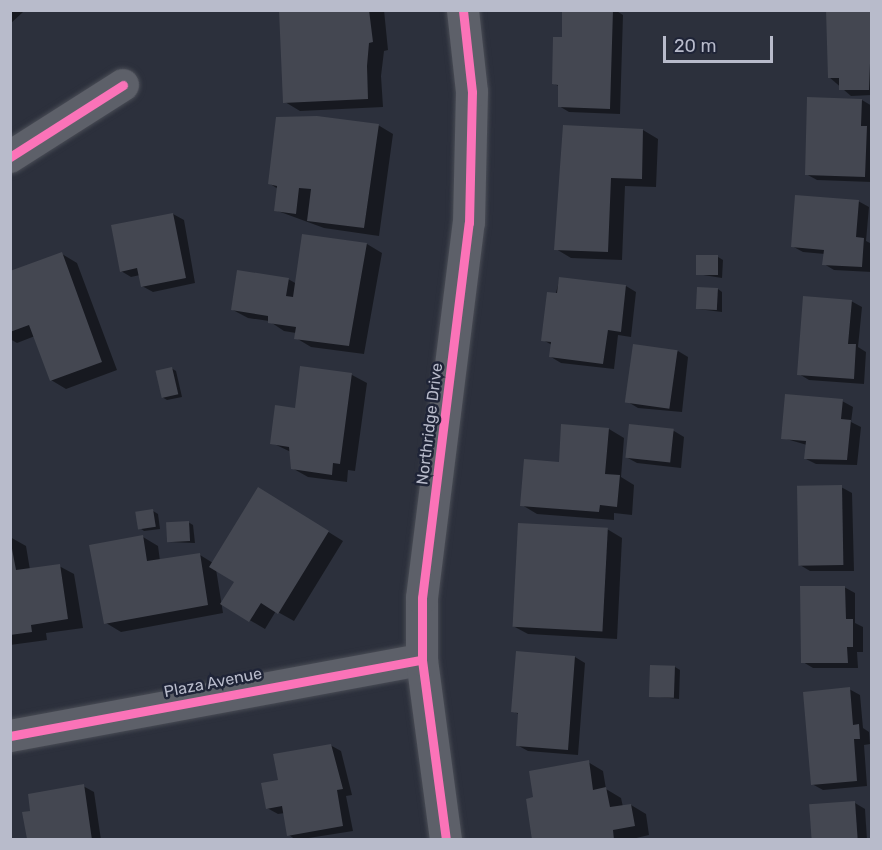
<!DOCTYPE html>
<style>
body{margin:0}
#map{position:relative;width:882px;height:850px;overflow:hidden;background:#2c303c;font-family:Rubik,sans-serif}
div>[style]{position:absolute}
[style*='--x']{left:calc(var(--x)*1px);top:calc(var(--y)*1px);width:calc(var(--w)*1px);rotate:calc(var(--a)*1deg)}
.shadow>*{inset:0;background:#0007}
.building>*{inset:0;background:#444751;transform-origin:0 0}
.roads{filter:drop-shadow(0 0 2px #494c55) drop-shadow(0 0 2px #494c55)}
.minor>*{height:32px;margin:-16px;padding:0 16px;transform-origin:16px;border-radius:16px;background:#5d6069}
.cycleway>*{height:9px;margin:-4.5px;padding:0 4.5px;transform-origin:4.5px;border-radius:4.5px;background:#fb73b8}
span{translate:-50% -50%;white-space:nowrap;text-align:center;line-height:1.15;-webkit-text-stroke:5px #1f2437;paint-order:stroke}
.street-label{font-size:16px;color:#b8bbcb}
.frame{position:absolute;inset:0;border:12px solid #b8bbcb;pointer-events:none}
.scale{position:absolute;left:663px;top:36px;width:110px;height:27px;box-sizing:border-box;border:3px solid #b8bbcb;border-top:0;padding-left:8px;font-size:18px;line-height:21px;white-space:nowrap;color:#b8bbcb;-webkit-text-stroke:4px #1f2437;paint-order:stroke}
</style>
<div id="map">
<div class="shadow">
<div style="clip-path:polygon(10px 10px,23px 12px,10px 24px)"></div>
<div style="clip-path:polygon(281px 10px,384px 10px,388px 50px,384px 51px,381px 76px,383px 107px,300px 111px,285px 102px)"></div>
<div style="clip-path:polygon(564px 10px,615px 10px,623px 15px,620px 114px,569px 112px,559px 106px,560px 87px,553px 83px,563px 39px)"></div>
<div style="clip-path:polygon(872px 10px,872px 95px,851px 96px,829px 77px)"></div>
<div style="clip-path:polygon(862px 100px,872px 106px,872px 182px,817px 180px,806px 174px)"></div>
<div style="clip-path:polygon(378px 125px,393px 134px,379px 236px,324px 228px,275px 210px,278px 189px,269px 183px)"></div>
<div style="clip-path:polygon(564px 126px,643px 130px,658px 139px,656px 187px,625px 186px,622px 260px,571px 258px,556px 249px)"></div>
<div style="clip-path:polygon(858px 201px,869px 207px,866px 241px,872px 244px,872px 272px,834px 270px,824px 264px,825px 254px,803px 252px,792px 246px)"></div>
<div style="clip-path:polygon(173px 214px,184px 220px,195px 283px,153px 292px,142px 286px,140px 275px,131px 277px,121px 271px)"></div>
<div style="clip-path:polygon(303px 235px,367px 244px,382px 253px,364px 354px,311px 347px,296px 338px,296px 333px,284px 331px,269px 321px,248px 318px,233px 310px,288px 279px,297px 284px)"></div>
<div style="clip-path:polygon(62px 254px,77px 263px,117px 370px,66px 389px,51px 380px,35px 336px,17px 343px,10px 339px,10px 273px)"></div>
<div style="clip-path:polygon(718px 257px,723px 260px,722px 278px,697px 274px)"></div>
<div style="clip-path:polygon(560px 278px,626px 286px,636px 292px,631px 337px,618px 335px,614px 369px,561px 363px,551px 357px,552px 345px,543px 340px)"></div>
<div style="clip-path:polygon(718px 289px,722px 292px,722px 312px,698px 309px)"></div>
<div style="clip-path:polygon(851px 301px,862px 307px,858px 347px,866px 352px,864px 384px,809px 380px,799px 374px)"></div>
<div style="clip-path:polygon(678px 351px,688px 357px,682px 412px,638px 408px,628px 402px)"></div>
<div style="clip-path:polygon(171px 368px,176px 371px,182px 397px,167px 400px,162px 397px)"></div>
<div style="clip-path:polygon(302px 368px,352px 375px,367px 383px,355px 471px,348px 470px,347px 482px,308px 477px,292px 468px,291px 452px,272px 443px,296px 409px)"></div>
<div style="clip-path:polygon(842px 401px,853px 407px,851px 422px,861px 427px,857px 465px,816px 464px,806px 459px,807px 445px,783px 438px)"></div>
<div style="clip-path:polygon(609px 429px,624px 438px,621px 477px,634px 485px,632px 515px,614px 513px,614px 520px,537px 514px,522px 505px,560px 464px)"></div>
<div style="clip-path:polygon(674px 431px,684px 437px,681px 468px,637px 463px,626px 457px)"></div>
<div style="clip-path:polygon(841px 487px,852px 493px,854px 571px,810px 571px,800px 565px)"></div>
<div style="clip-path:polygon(274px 498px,343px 541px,294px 621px,276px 611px,265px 629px,222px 604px,236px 582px,216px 569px,223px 613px,121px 632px,106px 623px,143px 537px,158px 546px,160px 561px,200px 555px,213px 563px)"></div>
<div style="clip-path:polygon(153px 511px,158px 514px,160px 529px,144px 531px,140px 528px)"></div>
<div style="clip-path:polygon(188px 522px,193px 525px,195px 543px,169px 542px)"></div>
<div style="clip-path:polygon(607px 529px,622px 538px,617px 639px,528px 634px,513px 626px)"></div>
<div style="clip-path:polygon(10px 537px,26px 546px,30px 570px,59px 566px,74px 574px,83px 628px,46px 633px,47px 640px,10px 645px)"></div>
<div style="clip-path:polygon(844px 587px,855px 593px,855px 623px,863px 627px,863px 652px,857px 652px,858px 668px,813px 668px,803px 662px)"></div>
<div style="clip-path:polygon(575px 657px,585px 663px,578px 755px,528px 751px,517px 745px,520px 715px,513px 711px)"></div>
<div style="clip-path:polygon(675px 667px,680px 670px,679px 699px,650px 696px)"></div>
<div style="clip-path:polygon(849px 689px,860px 695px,863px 728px,869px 732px,870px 744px,864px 745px,867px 786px,823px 790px,812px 784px)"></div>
<div style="clip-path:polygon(330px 745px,341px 751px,352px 795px,346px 796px,353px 831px,296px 840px,289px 835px,285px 813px,278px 814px,267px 808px,280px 781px)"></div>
<div style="clip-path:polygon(588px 762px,603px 771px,606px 789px,621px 798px,623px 807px,631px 805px,646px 814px,649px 835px,628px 840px,534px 840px,535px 799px)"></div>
<div style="clip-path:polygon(83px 786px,94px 792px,101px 840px,28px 838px,32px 812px)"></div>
<div style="clip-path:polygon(855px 803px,865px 809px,867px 840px,813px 840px)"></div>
</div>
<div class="building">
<div style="clip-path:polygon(279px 10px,369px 10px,373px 42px,369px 43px,367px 66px,368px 99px,283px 103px)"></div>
<div style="clip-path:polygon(562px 10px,613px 10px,610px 109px,558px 107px,558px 85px,552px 84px,553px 37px,562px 37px)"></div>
<div style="clip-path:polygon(826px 10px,872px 10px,869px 90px,839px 90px,839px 78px,828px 78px)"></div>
<div style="clip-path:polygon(807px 97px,862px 99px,861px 126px,867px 126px,865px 177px,805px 175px)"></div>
<div style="clip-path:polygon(317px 116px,379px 124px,364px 228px,307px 221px,311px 189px,299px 188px,296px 214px,274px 211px,277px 186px,268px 184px,276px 117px)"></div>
<div style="clip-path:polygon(563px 125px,643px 129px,642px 179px,611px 178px,608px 252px,554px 250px)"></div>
<div style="clip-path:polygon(795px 195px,859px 200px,856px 237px,864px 238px,862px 267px,822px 265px,824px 250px,791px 247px)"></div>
<div style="clip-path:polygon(173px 213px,186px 278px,141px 287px,137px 268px,120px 272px,111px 225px)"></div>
<div style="clip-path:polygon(302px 234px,367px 243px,349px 346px,294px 339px,296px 327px,268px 323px,268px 316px,231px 310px,237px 270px,289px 278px,286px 296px,293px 297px)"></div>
<div style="clip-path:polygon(62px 252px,102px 362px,50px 381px,29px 325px,10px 332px,10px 271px)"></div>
<div style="left:696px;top:255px;width:22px;height:20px"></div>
<div style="clip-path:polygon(559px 277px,626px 285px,621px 332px,608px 330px,603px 364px,549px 357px,551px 342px,541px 341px,547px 292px,557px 293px)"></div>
<div style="left:697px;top:287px;width:21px;height:22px;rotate:3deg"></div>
<div style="clip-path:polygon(803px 296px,852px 300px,848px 344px,856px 344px,854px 379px,797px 375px)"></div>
<div style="left:633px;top:344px;width:45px;height:59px;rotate:8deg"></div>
<div style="clip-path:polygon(300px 366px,352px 373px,340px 464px,333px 463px,332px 475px,291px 469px,289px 447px,270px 444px,275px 405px,295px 408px)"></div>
<div style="left:172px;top:367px;width:28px;height:17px;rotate:77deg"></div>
<div style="clip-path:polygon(785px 394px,843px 399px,841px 419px,851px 420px,847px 460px,804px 459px,806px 441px,781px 439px)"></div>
<div style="clip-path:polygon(561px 424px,609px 428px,605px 474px,620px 475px,617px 507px,600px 505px,599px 512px,520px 506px,524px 459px,559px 462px)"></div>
<div style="left:629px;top:424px;width:45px;height:34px;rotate:6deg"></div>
<div style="left:842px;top:485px;width:80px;height:45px;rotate:89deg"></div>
<div style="clip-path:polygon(258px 487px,329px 531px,278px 614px,261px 603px,249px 622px,220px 604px,234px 582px,209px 567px)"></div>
<div style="left:153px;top:509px;width:18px;height:18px;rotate:81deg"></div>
<div style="left:189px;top:521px;width:20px;height:23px;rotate:87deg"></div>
<div style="left:518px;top:523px;width:90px;height:104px;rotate:3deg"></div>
<div style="clip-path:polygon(143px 535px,147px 561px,200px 553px,208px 605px,104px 624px,89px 545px)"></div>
<div style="clip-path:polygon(10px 538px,16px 570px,60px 564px,68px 619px,31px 625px,32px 632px,10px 635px)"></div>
<div style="clip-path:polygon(800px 586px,845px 586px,846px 619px,853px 619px,853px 647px,847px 647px,848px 663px,801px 663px)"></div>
<div style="clip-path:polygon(516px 651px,575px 656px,568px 750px,516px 746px,518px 713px,511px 712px)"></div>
<div style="left:650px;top:665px;width:25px;height:32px;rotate:2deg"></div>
<div style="clip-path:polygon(850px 687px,853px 725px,859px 724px,860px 739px,854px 739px,857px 781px,811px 785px,803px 692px)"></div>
<div style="clip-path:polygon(331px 744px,343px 789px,337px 790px,343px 826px,287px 836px,282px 806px,266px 809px,261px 783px,278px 780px,273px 754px)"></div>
<div style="clip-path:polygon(589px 760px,593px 790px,606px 787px,610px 807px,631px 804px,635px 826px,613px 830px,614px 840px,532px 840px,526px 799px,533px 797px,529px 771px)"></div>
<div style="clip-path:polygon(84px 784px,92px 840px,27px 839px,22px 812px,30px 811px,28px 794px)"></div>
<div style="left:855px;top:801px;width:39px;height:46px;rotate:86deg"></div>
</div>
<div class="roads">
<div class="minor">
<div style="--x:10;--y:157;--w:134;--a:-32.5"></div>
<div style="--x:10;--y:736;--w:419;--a:-10.5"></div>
<div style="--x:446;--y:840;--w:182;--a:-97.6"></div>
<div style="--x:422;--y:660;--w:62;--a:-90"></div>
<div style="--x:422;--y:598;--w:378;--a:-82.9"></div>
<div style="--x:469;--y:223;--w:131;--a:-88.7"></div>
<div style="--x:472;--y:92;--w:82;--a:-96.3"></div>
</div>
</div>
<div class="cycleway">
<div style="--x:10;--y:157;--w:134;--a:-32.5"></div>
<div style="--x:10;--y:736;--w:419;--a:-10.5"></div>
<div style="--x:446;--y:840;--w:182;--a:-97.6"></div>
<div style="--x:422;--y:660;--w:62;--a:-90"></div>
<div style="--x:422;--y:598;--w:378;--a:-82.9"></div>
<div style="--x:469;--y:223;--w:131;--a:-88.7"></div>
<div style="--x:472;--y:92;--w:82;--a:-96.3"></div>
</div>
<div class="street-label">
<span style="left:430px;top:424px;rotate:-83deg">Northridge Drive</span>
<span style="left:213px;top:683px;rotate:-11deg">Plaza Avenue</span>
</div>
<div class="frame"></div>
<div class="scale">20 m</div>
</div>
